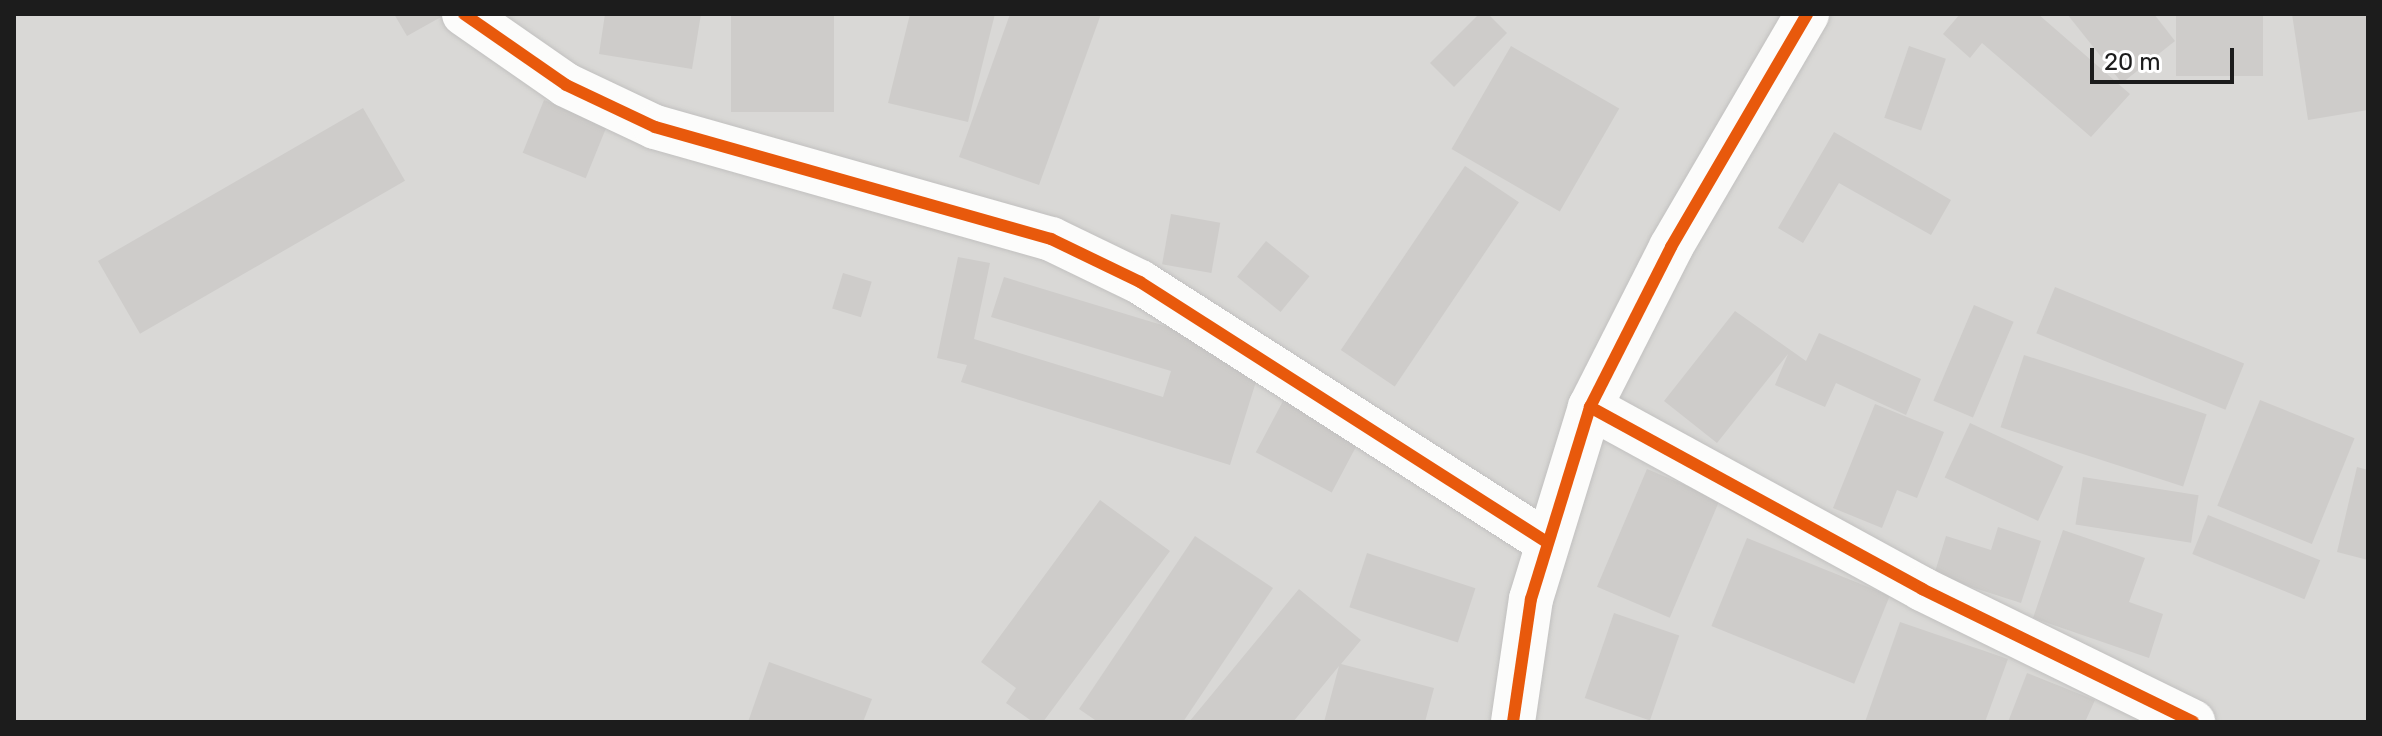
<!DOCTYPE html>
<style>
body{margin:0}
#map{position:relative;width:2382px;height:736px;overflow:hidden;background:#eae8e5;font-family:Rubik,sans-serif}
div>[style]{position:absolute}
[style*='--x']{left:calc(var(--x)*1px);top:calc(var(--y)*1px);width:calc(var(--w)*1px);rotate:calc(var(--a)*1deg)}
.residential>*{inset:0;background:#d9d8d6;transform-origin:0 0}
.building>*{inset:0;background:#ceccca;transform-origin:0 0}
.roads{filter:drop-shadow(0 0 2px #c1c0bf) drop-shadow(0 0 2px #c1c0bf)}
.minor>*{height:44px;margin:-22px;padding:0 22px;transform-origin:22px;border-radius:22px;background:#fcfcfb}
.cycleway>*{height:12px;margin:-6px;padding:0 6px;transform-origin:6px;border-radius:6px;background:#e8590c}
span{translate:-50% -50%;white-space:nowrap;text-align:center;line-height:1.15;-webkit-text-stroke:6px #fff;paint-order:stroke}
.frame{position:absolute;inset:0;border:16px solid #1c1c1c;pointer-events:none}
.scale{position:absolute;left:2090px;top:48px;width:144px;height:36px;box-sizing:border-box;border:4px solid #1c1c1c;border-top:0;padding-left:10px;font-size:24px;line-height:28px;white-space:nowrap;color:#1c1c1c;-webkit-text-stroke:6px #fff;paint-order:stroke}
</style>
<div id="map">
<div class="residential">
<div style="left:14px;top:14px;width:2354px;height:708px"></div>
</div>
<div class="building">
<div style="clip-path:polygon(394px 14px,439px 14px,441px 17px,407px 36px)"></div>
<div style="clip-path:polygon(605px 14px,701px 14px,692px 69px,599px 54px)"></div>
<div style="left:731px;top:14px;width:103px;height:98px"></div>
<div style="clip-path:polygon(910px 14px,995px 14px,968px 122px,888px 103px)"></div>
<div style="clip-path:polygon(1010px 14px,1101px 14px,1039px 185px,959px 157px)"></div>
<div style="clip-path:polygon(1479px 14px,1488px 14px,1507px 33px,1454px 87px,1430px 63px)"></div>
<div style="clip-path:polygon(1960px 14px,2038px 14px,2130px 94px,2091px 137px,1982px 43px,1970px 58px,1943px 34px)"></div>
<div style="clip-path:polygon(2067px 14px,2154px 14px,2175px 41px,2122px 83px)"></div>
<div style="left:2176px;top:14px;width:87px;height:62px"></div>
<div style="clip-path:polygon(2292px 14px,2366px 14px,2368px 110px,2308px 120px)"></div>
<div style="left:1511px;top:46px;width:125px;height:119px;rotate:30deg"></div>
<div style="left:1909px;top:46px;width:39px;height:76px;rotate:19deg"></div>
<div style="left:544px;top:100px;width:68px;height:57px;rotate:22deg"></div>
<div style="left:363px;top:108px;width:84px;height:306px;rotate:60deg"></div>
<div style="clip-path:polygon(1834px 132px,1951px 200px,1931px 235px,1839px 183px,1803px 243px,1778px 228px)"></div>
<div style="left:1465px;top:166px;width:65px;height:222px;rotate:34deg"></div>
<div style="left:1171px;top:214px;width:50px;height:51px;rotate:10deg"></div>
<div style="left:1266px;top:241px;width:56px;height:46px;rotate:39deg"></div>
<div style="clip-path:polygon(958px 257px,990px 263px,974px 339px,1163px 397px,1171px 371px,991px 317px,1004px 277px,1264px 356px,1230px 465px,961px 382px,967px 365px,937px 358px)"></div>
<div style="left:843px;top:273px;width:30px;height:37px;rotate:17deg"></div>
<div style="left:2055px;top:287px;width:204px;height:50px;rotate:22deg"></div>
<div style="left:1974px;top:305px;width:43px;height:104px;rotate:23deg"></div>
<div style="clip-path:polygon(1735px 311px,1806px 361px,1819px 333px,1921px 379px,1906px 415px,1836px 383px,1825px 407px,1775px 385px,1788px 354px,1717px 443px,1664px 401px)"></div>
<div style="left:2024px;top:355px;width:192px;height:76px;rotate:18deg"></div>
<div style="left:1291px;top:386px;width:86px;height:75px;rotate:28deg"></div>
<div style="left:2260px;top:400px;width:102px;height:114px;rotate:22deg"></div>
<div style="clip-path:polygon(1875px 404px,1944px 432px,1917px 498px,1897px 490px,1882px 528px,1833px 508px)"></div>
<div style="left:1970px;top:423px;width:103px;height:60px;rotate:25deg"></div>
<div style="clip-path:polygon(2357px 467px,2368px 470px,2368px 560px,2337px 552px)"></div>
<div style="left:1647px;top:469px;width:79px;height:128px;rotate:23deg"></div>
<div style="left:2083px;top:477px;width:117px;height:48px;rotate:9deg"></div>
<div style="clip-path:polygon(1100px 500px,1170px 551px,1043px 722px,1033px 722px,1006px 703px,1016px 688px,981px 662px)"></div>
<div style="left:2208px;top:515px;width:121px;height:42px;rotate:22deg"></div>
<div style="clip-path:polygon(1998px 527px,2041px 541px,2021px 603px,1934px 575px,1946px 536px,1991px 550px)"></div>
<div style="clip-path:polygon(2063px 530px,2145px 558px,2129px 602px,2163px 614px,2149px 658px,2033px 618px)"></div>
<div style="clip-path:polygon(1195px 536px,1273px 588px,1183px 722px,1098px 722px,1079px 709px)"></div>
<div style="left:1747px;top:538px;width:154px;height:95px;rotate:22deg"></div>
<div style="left:1367px;top:553px;width:114px;height:57px;rotate:18deg"></div>
<div style="clip-path:polygon(1299px 589px,1361px 640px,1341px 664px,1434px 688px,1425px 722px,1324px 722px,1339px 666px,1293px 722px,1189px 722px)"></div>
<div style="left:1614px;top:613px;width:69px;height:90px;rotate:19deg"></div>
<div style="clip-path:polygon(1900px 622px,2008px 659px,1985px 722px,1865px 722px)"></div>
<div style="clip-path:polygon(769px 662px,872px 699px,863px 722px,748px 722px)"></div>
<div style="clip-path:polygon(2027px 673px,2095px 700px,2085px 722px,2008px 722px)"></div>
</div>
<div class="roads">
<div class="minor">
<div style="--x:464;--y:14;--w:124;--a:34.8"></div>
<div style="--x:566;--y:85;--w:98;--a:25.3"></div>
<div style="--x:655;--y:127;--w:412;--a:15.8"></div>
<div style="--x:1051;--y:239;--w:99;--a:25.8"></div>
<div style="--x:1140;--y:282;--w:482;--a:32.6"></div>
<div style="--x:1590;--y:407;--w:379;--a:28.7"></div>
<div style="--x:1922;--y:589;--w:302;--a:26.1"></div>
<div style="--x:1513;--y:722;--w:124;--a:-81.7"></div>
<div style="--x:1531;--y:599;--w:201;--a:-72.9"></div>
<div style="--x:1590;--y:407;--w:179;--a:-63.1"></div>
<div style="--x:1671;--y:247;--w:270;--a:-59.7"></div>
</div>
</div>
<div class="cycleway">
<div style="--x:464;--y:14;--w:124;--a:34.8"></div>
<div style="--x:566;--y:85;--w:98;--a:25.3"></div>
<div style="--x:655;--y:127;--w:412;--a:15.8"></div>
<div style="--x:1051;--y:239;--w:99;--a:25.8"></div>
<div style="--x:1140;--y:282;--w:482;--a:32.6"></div>
<div style="--x:1590;--y:407;--w:379;--a:28.7"></div>
<div style="--x:1922;--y:589;--w:302;--a:26.1"></div>
<div style="--x:1513;--y:722;--w:124;--a:-81.7"></div>
<div style="--x:1531;--y:599;--w:201;--a:-72.9"></div>
<div style="--x:1590;--y:407;--w:179;--a:-63.1"></div>
<div style="--x:1671;--y:247;--w:270;--a:-59.7"></div>
</div>
<div class="frame"></div>
<div class="scale">20 m</div>
</div>
